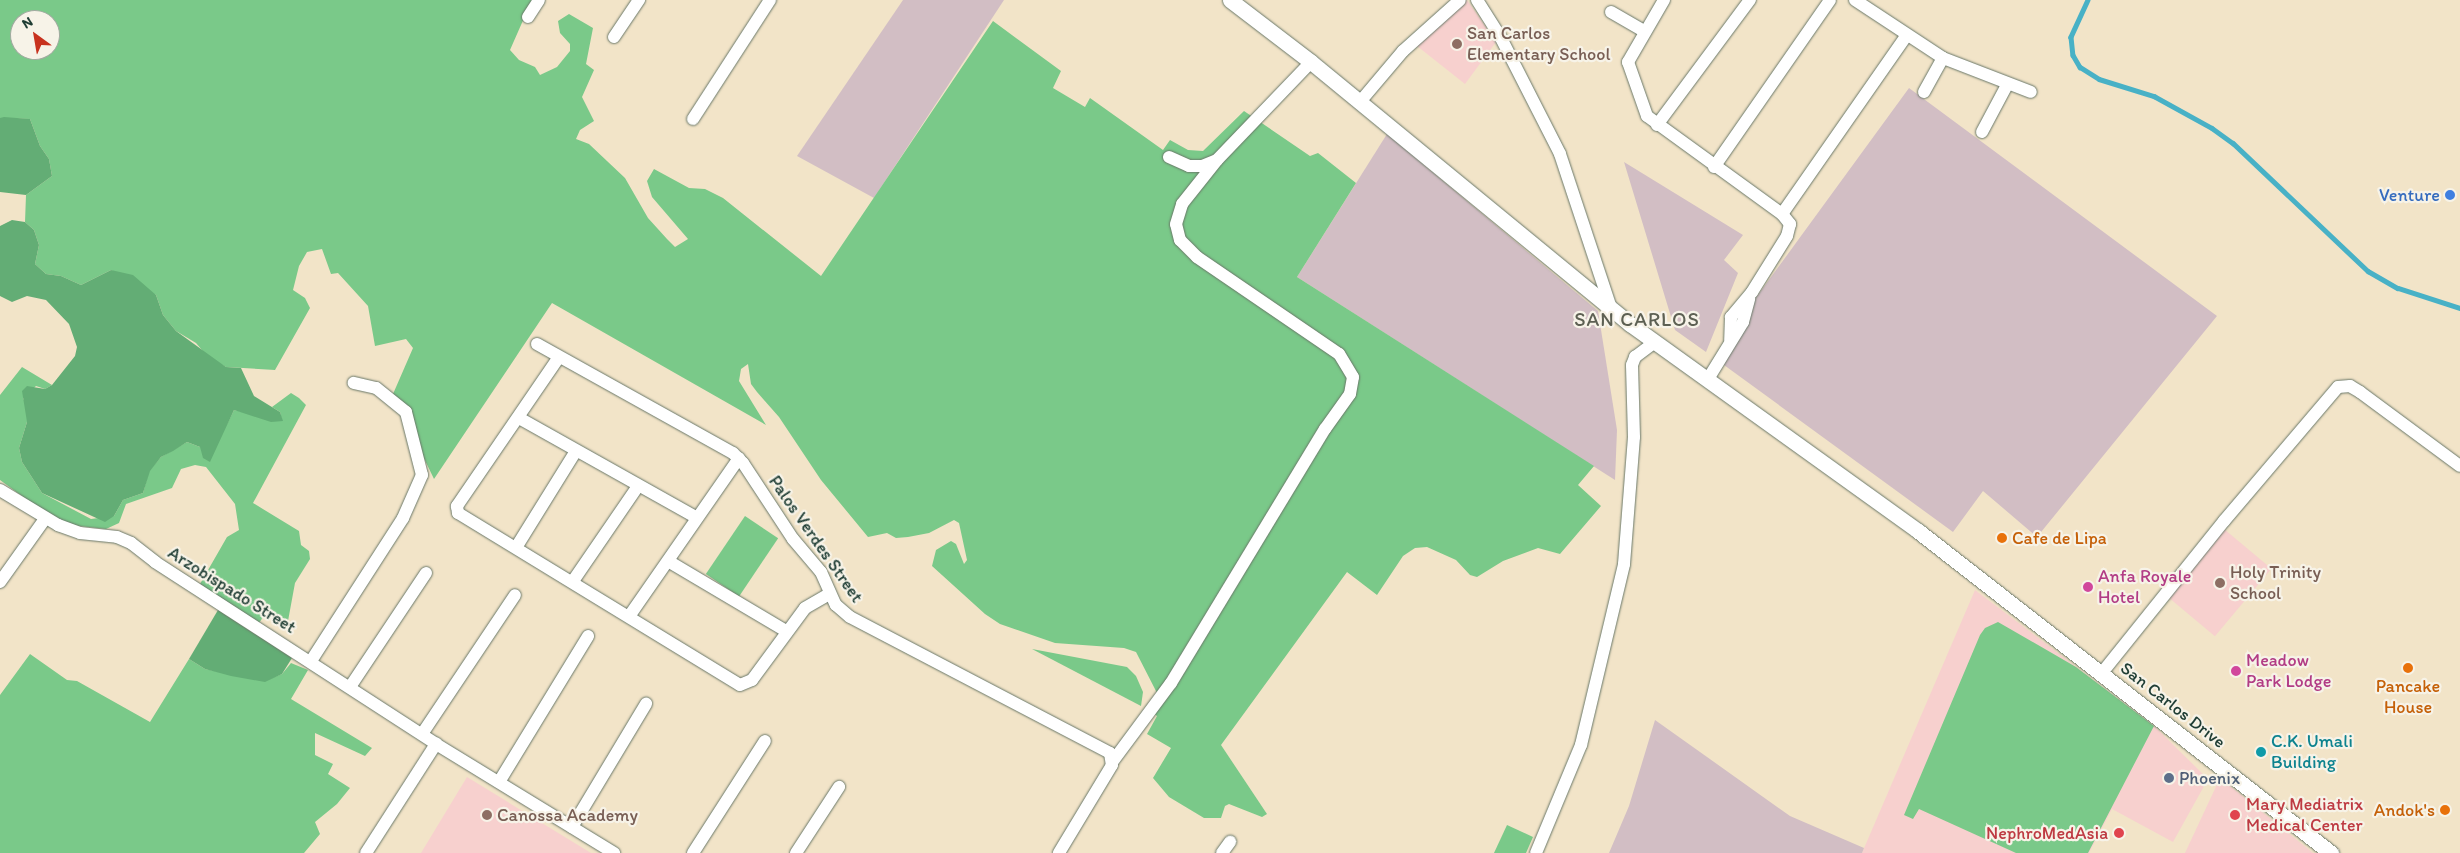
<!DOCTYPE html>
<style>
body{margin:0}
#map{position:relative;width:2460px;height:853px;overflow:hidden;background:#f2e4c8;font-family:Itim,sans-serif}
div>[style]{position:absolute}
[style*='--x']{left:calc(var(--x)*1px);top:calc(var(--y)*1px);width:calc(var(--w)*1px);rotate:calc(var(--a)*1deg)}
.built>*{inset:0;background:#f7d0ce;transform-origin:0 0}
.industrial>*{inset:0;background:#d2bec4}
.green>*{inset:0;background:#7ac989;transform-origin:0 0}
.forest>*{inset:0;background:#63ad75}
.stream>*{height:4.5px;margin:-2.25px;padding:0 2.25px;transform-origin:2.25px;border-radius:2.25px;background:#48b1c6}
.roads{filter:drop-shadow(0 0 1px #697768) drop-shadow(0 0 1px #697768)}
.minor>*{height:12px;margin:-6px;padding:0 6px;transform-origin:6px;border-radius:6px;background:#fff}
.tertiary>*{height:15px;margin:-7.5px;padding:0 7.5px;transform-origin:7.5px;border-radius:7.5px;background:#fff}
.dots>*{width:14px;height:14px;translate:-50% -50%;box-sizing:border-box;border:2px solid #f7f3e8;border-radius:50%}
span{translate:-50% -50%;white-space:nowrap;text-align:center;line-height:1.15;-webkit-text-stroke:4.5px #f7f3e8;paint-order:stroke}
.education-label{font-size:18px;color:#785e54}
.left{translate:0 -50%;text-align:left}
.shop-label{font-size:18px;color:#366cbe}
.right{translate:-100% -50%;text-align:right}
.food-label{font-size:18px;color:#c56008}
.street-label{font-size:18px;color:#1f3d34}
.hotel-label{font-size:18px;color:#b23c85}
.culture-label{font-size:18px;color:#0d838f}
.service-label{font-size:18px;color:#4e5e75}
.health-label{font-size:18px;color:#be3a42}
.quarter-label{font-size:20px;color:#5d6053;letter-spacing:1px}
.north{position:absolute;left:10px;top:10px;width:50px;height:50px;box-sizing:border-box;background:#f7f3e8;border:1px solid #a1aaa0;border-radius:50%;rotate:328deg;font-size:14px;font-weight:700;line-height:20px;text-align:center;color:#1f3d34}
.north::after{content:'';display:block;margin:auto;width:18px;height:22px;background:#c8321e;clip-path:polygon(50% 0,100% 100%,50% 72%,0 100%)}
</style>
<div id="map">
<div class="built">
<div style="clip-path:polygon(1467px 0,1496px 42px,1465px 84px,1417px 46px)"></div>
<div style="left:2224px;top:529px;width:62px;height:88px;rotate:40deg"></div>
<div style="clip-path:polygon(1975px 590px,2154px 726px,2208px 779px,2173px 842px,2112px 809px,2089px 853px,1862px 853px)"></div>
<div style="clip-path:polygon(467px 777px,591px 853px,421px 853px)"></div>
<div style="clip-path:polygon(2220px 778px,2313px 853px,2185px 853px)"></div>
</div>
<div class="industrial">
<div style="clip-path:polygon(903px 0,1004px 0,874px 198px,797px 156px)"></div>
<div style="clip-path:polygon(1909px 88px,2217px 316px,2037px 537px,1983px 491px,1953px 532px,1724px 365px,1747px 310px)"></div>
<div style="clip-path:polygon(1387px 134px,1598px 311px,1617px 430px,1615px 480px,1297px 277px)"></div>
<div style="clip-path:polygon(1624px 162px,1743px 235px,1724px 260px,1738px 273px,1706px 352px,1675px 330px)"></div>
<div style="clip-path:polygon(1655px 720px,1790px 816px,1864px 848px,1862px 853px,1609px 853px,1629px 806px)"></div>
</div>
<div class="green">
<div style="clip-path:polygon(evenodd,0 0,532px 0,510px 50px,519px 60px,535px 67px,540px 75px,557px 67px,570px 51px,570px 44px,560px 33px,558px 21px,569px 14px,593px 28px,586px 64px,594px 70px,582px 97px,594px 121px,580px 130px,576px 139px,589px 144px,625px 178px,648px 218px,667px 239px,675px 247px,688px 239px,652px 197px,647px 181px,654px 169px,689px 188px,705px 189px,723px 198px,821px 276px,993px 21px,1061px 71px,1053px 88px,1085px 107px,1090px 98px,1163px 150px,1170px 140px,1188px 150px,1203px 151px,1244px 111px,1310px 156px,1318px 153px,1356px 183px,1297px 277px,1594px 466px,1578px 485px,1601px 506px,1560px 554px,1538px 548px,1503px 561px,1477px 577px,1470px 575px,1456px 560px,1427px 547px,1415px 548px,1403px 556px,1377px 595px,1347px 572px,1221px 745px,1267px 814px,1262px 817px,1229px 804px,1225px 806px,1221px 818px,1204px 818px,1169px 797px,1153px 778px,1171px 748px,1147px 734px,1157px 716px,1152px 712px,1157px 693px,1136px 652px,1124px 648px,1055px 643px,1000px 624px,985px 614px,932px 566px,936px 550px,951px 541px,956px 544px,964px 564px,967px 560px,959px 523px,954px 520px,929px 533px,908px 537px,896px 538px,887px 533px,868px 537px,821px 480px,779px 417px,757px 392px,751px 384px,748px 364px,741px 369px,739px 381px,766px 425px,552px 303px,434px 479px,393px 394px,413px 348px,406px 339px,375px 346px,368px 306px,338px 273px,331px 274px,322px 249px,307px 252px,299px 266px,293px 290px,305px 298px,310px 308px,275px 370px,226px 367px,208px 357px,196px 343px,176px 331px,163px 315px,156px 295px,111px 270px,81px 285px,61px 276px,46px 274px,35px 264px,39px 245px,34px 230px,25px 222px,26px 195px,52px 176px,49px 159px,40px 146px,30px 119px,0 118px,0 0,20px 20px,50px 20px,50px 50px,20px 50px,20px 20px)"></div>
<div style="clip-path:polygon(22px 367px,52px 385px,45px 389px,36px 386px,23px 398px,28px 410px,27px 422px,19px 448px,22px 462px,42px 493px,91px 519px,114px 516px,123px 500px,143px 493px,149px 471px,161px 457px,187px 442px,200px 447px,227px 424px,234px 410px,282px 421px,280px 412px,272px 407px,291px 393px,299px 398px,306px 405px,253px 503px,299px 531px,301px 545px,309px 551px,310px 559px,295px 583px,288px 621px,268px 610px,259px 623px,200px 584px,227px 537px,239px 530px,235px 504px,206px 467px,195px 465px,181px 469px,172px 488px,126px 504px,119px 523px,106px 529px,70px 525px,48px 515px,0 480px,0 395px)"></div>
<div style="left:745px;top:516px;width:40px;height:70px;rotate:34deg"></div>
<div style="clip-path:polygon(1998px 622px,2076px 667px,2154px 726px,2088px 853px,2016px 853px,1919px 809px,1913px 819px,1904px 815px,1980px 635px,1985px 628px)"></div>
<div style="clip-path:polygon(1032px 649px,1127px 667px,1136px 676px,1143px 692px,1141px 706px)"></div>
<div style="clip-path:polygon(30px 654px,67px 680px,77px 681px,150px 722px,189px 659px,205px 669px,264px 681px,282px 674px,291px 663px,308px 670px,291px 699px,372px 748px,365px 756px,315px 733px,315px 755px,333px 764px,328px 774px,350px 788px,337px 804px,315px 822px,320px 834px,304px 853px,0 853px,0 695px)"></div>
<div style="clip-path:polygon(1507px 825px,1533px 837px,1526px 853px,1494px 853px)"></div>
</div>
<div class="forest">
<div style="clip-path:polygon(4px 117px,30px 119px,40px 146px,49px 159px,52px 176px,26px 195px,0 192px,0 118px)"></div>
<div style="clip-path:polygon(12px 220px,25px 222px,34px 230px,39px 245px,35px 264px,46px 274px,61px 276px,81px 285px,111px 270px,133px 275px,156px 295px,163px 315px,176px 331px,226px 367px,241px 368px,254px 396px,280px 412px,283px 421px,271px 422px,234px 410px,210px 462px,203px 458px,200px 447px,187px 442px,173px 451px,161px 457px,150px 471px,143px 493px,123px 500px,114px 516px,105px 522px,42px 493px,22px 462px,19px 448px,27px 422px,22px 391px,27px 386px,45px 389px,52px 385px,75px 356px,77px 347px,69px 324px,46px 300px,27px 296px,12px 302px,0 296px,0 226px)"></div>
<div style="clip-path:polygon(218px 610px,292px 658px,282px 674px,265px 682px,231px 676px,205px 669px,189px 659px)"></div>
</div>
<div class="stream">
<div style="--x:2088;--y:0;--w:41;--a:114.7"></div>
<div style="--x:2071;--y:37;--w:18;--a:84"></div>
<div style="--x:2073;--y:55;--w:14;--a:60"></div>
<div style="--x:2080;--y:67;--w:22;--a:32"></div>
<div style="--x:2099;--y:79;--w:58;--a:17.2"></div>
<div style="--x:2154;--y:96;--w:66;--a:28.9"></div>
<div style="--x:2212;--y:128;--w:26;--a:36"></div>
<div style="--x:2233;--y:143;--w:186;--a:43.5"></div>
<div style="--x:2368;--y:271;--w:34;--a:30"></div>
<div style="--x:2398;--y:288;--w:65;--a:17.9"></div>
</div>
<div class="roads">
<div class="minor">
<div style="--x:1477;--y:0;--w:45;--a:57.7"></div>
<div style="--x:1501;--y:38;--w:130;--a:63"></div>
<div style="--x:1560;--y:154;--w:162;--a:71.7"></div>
<div style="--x:1664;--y:0;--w:72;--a:120.1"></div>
<div style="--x:1628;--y:62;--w:57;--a:70.6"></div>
<div style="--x:1647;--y:116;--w:167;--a:36"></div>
<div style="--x:1782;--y:214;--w:13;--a:51"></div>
<div style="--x:1790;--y:224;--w:12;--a:104"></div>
<div style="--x:1787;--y:236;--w:66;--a:122"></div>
<div style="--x:1752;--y:292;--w:33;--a:130"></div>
<div style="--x:1731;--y:317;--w:23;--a:92"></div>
<div style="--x:1855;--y:0;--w:105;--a:33.4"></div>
<div style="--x:1943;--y:58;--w:94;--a:21.1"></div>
<div style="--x:1611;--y:12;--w:39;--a:30"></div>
<div style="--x:528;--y:17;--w:20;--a:-57"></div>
<div style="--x:614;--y:37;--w:45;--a:-56"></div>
<div style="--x:1924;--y:92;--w:39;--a:-61"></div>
<div style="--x:1359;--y:103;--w:68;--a:-49.8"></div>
<div style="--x:1403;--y:51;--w:76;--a:-41.8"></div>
<div style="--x:693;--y:119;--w:142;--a:-57.1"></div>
<div style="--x:1657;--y:125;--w:156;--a:-53.4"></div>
<div style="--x:1982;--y:132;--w:53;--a:-62"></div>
<div style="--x:1169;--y:157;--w:22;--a:24"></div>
<div style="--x:1189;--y:166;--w:13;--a:0"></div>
<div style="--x:1202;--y:166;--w:16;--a:-22"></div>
<div style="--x:1217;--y:160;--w:136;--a:-46.2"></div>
<div style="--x:1714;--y:167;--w:203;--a:-55.2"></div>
<div style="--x:1782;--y:214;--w:218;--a:-55.1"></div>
<div style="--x:537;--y:344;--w:224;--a:29.1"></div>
<div style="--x:733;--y:453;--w:14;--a:45"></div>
<div style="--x:743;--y:463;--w:91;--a:56.7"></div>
<div style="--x:793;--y:539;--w:43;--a:49.7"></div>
<div style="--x:821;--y:572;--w:36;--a:66"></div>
<div style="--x:836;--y:605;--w:18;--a:41"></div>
<div style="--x:850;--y:617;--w:293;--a:27.6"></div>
<div style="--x:1110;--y:753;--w:12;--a:81"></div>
<div style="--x:1112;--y:765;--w:103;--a:121.1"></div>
<div style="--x:559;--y:357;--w:181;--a:124.4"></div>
<div style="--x:457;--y:506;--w:7;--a:82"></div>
<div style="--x:458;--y:513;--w:330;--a:31.4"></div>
<div style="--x:740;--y:685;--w:13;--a:-23"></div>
<div style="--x:752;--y:680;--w:89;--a:-53.6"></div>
<div style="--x:805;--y:608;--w:28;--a:-30"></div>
<div style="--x:1708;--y:379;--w:67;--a:-58.4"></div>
<div style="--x:1743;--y:322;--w:24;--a:-75"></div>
<div style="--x:519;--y:418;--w:204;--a:29.3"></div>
<div style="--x:0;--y:490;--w:68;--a:31.1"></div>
<div style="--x:58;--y:525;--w:23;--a:20"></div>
<div style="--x:80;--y:533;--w:37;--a:6"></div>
<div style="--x:117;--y:537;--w:15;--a:23"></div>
<div style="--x:131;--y:543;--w:31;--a:38"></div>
<div style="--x:155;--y:562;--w:335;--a:32.9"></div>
<div style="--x:436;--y:744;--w:209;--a:31.5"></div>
<div style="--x:517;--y:546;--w:112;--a:-58.2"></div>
<div style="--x:668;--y:561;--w:137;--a:30.7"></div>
<div style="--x:573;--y:581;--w:115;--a:-55.6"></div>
<div style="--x:0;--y:582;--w:77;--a:-54.5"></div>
<div style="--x:630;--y:615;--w:191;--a:-55.2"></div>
<div style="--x:311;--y:661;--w:170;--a:-57.2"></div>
<div style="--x:403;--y:518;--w:47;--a:-66.2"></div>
<div style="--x:422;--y:475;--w:65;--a:-104.3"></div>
<div style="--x:406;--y:412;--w:38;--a:-141"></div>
<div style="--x:376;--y:388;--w:23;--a:-167"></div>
<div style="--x:2101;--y:674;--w:196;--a:-51.2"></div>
<div style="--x:2224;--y:521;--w:176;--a:-49.6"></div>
<div style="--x:2338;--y:387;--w:12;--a:-5"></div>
<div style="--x:2350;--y:386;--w:12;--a:31"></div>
<div style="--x:2360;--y:392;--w:124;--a:36.5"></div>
<div style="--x:350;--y:687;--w:137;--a:-56.3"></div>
<div style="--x:422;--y:734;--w:167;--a:-56.2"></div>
<div style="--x:1113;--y:761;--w:97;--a:-53.4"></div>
<div style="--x:1171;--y:683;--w:297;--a:-58.8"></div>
<div style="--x:1325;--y:429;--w:43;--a:-54.5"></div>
<div style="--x:1350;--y:394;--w:17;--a:-80"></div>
<div style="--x:1353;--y:377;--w:27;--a:-121"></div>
<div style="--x:1339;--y:354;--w:172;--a:-145.7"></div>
<div style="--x:1197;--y:257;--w:24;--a:-135"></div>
<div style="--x:1180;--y:240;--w:16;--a:-104"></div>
<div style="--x:1176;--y:224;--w:21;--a:-73"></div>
<div style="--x:1182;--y:204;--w:56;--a:-51.5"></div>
<div style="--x:499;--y:782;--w:171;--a:-58.6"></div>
<div style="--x:572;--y:827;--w:144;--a:-59"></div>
<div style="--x:366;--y:853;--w:130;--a:-57.3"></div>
<div style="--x:693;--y:853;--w:133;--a:-57.3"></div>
<div style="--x:796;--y:853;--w:79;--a:-56.9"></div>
<div style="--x:1222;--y:853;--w:14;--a:-54"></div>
<div style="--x:1536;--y:853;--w:117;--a:-67.4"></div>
<div style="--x:1581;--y:745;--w:186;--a:-76.6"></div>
<div style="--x:1624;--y:564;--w:127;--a:-85.5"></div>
<div style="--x:1634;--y:437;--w:72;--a:-91.6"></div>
<div style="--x:1632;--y:365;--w:9;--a:-69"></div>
<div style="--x:1635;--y:357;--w:25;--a:-37"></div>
</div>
<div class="tertiary">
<div style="--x:1230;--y:0;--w:102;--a:37.4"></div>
<div style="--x:1311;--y:62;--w:413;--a:39.4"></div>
<div style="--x:1630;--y:324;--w:355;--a:35.7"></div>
<div style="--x:1918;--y:531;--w:524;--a:37.94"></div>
</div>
</div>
<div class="dots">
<div style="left:1457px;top:44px;background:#8d6e63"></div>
<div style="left:2450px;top:195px;background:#3f7fe0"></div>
<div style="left:2002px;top:538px;background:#e8710a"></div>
<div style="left:2220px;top:583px;background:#8d6e63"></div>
<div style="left:2088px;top:587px;background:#d1479c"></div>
<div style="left:2408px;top:668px;background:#e8710a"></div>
<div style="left:2236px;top:671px;background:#d1479c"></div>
<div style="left:2261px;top:752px;background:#0f9aa8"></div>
<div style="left:2169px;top:778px;background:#5c6f8a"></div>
<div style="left:2445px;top:810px;background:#e8710a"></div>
<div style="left:487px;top:815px;background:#8d6e63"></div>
<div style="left:2235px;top:815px;background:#e0444e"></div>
<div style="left:2119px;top:833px;background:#e0444e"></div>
</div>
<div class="education-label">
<span class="left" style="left:1467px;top:44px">San Carlos<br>Elementary School</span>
<span class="left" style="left:2230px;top:583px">Holy Trinity<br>School</span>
<span class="left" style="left:497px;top:815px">Canossa Academy</span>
</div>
<div class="shop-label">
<span class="right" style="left:2440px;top:195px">Venture</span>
</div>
<div class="food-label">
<span class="left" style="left:2012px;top:538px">Cafe de Lipa</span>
<span style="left:2408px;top:697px">Pancake<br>House</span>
<span class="right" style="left:2435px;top:810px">Andok's</span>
</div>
<div class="street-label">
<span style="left:816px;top:539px;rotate:55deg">Palos Verdes Street</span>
<span style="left:232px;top:590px;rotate:32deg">Arzobispado Street</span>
<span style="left:2173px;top:705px;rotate:38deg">San Carlos Drive</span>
</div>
<div class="hotel-label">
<span class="left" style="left:2098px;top:587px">Anfa Royale<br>Hotel</span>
<span class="left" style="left:2246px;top:671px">Meadow<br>Park Lodge</span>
</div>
<div class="culture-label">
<span class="left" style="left:2271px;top:752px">C.K. Umali<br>Building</span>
</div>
<div class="service-label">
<span class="left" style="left:2179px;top:778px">Phoenix</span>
</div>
<div class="health-label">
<span class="left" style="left:2246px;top:815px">Mary Mediatrix<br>Medical Center</span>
<span class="right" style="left:2108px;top:833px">NephroMedAsia</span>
</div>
<div class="quarter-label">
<span style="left:1637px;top:319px">SAN CARLOS</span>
</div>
<div class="north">N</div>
</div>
